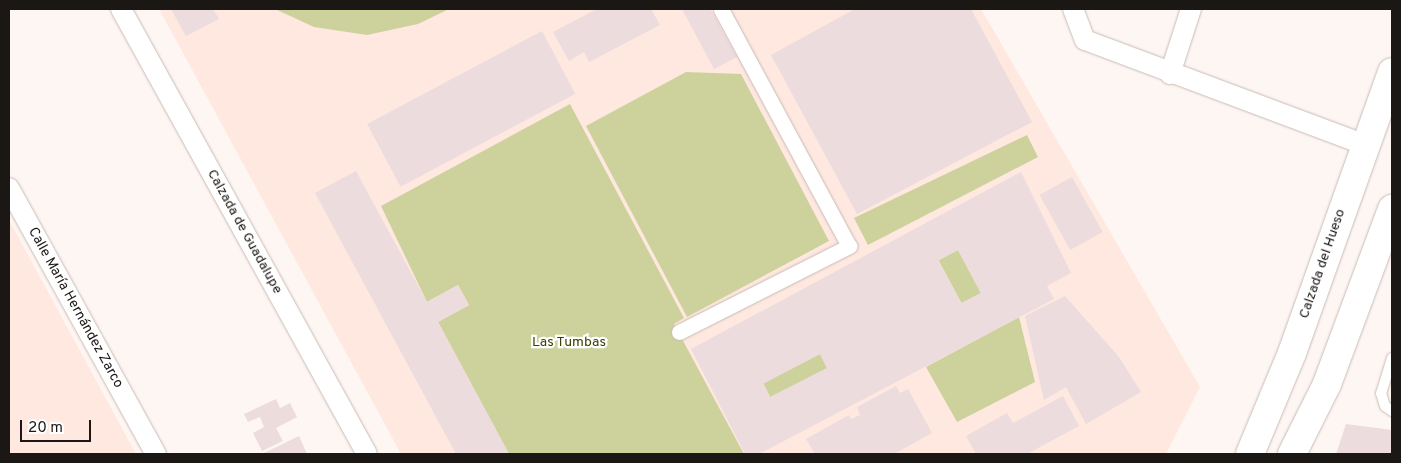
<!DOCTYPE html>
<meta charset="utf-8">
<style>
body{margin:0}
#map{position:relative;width:1401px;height:463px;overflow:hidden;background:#fef6f2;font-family:Overpass,sans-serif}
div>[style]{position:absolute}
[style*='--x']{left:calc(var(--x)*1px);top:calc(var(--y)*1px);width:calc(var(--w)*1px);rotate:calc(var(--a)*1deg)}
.built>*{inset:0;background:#fee8df}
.green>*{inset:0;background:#cdd29d;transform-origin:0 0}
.building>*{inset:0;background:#ecdcde;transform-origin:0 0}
.roads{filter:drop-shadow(0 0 1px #c8bbb6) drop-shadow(0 0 1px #c8bbb6)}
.service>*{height:10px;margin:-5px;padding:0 5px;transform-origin:5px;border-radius:5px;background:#fff}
.pedestrian>*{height:15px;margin:-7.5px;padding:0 7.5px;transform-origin:7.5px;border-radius:7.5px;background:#fff}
.minor>*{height:20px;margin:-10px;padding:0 10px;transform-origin:10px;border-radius:10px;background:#fff}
.secondary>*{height:28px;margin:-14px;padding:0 14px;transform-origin:14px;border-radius:14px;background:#fff}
span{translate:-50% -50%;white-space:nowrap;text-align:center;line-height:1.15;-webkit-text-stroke:4.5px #fff;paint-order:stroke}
.street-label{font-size:14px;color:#1b1715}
.park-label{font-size:14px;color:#3c3f02}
.frame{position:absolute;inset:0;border:10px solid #1b1715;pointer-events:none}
.scale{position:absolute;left:20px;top:420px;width:71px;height:22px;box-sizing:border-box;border:2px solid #1b1715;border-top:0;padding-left:6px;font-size:15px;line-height:18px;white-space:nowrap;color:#1b1715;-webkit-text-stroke:4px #fff;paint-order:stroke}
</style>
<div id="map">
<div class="built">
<div style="clip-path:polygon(159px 9px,981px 9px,1200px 387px,1166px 454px,401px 454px)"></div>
<div style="clip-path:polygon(9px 220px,136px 454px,9px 454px)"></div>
</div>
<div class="green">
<div style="clip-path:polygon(275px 9px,366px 10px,449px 9px,418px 24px,367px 35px,314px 27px)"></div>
<div style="clip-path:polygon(686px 72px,741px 74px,829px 241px,687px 317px,586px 126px)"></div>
<div style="clip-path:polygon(570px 104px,684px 318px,674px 324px,744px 454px,509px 454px,438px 322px,469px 305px,458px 285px,427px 302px,381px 206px)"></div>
<div style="clip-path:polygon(1027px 135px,1038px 157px,868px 245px,854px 218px)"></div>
<div style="left:958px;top:250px;width:49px;height:22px;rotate:62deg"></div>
<div style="clip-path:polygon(1019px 317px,1035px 382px,957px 422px,926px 367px)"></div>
<div style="left:820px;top:354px;width:16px;height:64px;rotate:63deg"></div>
</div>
<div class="building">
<div style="clip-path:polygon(171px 9px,213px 9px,219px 19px,186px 36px)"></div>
<div style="clip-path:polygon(597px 9px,651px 9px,660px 25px,589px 62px,584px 52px,569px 61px,553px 32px)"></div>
<div style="clip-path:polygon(682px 9px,710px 9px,737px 57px,714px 69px)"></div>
<div style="clip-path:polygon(855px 9px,971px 9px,1032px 122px,857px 214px,771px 55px)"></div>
<div style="left:542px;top:31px;width:71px;height:198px;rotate:62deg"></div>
<div style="clip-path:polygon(356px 171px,427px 302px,458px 285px,469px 305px,438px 322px,509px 454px,456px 454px,315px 193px)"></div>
<div style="clip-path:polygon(evenodd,1021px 172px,1071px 273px,1047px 286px,1054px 299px,759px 454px,745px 454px,691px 349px,1021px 172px,958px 250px,981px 293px,961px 303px,938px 260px,958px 250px,1021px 172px,820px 354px,827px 368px,770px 397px,763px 384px,820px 354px)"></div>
<div style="left:1072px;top:177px;width:63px;height:37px;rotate:61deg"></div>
<div style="clip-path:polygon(1065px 296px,1119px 357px,1141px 392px,1086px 424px,1066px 387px,1044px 400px,1025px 316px)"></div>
<div style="clip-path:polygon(896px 386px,900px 393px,908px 389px,932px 433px,894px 454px,815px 454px,806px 439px,849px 415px,851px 419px,860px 415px,857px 407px)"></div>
<div style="clip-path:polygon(1063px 396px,1079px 426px,1027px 454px,976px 454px,966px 436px,1007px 413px,1013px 423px)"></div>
<div style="clip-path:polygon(276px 399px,280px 408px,290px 403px,297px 417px,276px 428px,283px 441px,262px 451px,253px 433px,264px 427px,260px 417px,248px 422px,244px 414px)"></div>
<div style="clip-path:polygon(1346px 424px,1392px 430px,1392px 454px,1336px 454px)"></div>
<div style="clip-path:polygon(299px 436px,307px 454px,262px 454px)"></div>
</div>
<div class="roads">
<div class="service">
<div style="--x:1392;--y:358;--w:37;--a:107"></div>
<div style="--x:1381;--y:393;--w:14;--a:73"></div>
<div style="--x:1385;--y:406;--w:9;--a:36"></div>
</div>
<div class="pedestrian">
<div style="--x:679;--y:332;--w:191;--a:-26.8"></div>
<div style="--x:849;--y:246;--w:269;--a:-118.4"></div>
</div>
<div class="minor">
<div style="--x:121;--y:9;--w:508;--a:61.07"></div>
<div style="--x:1073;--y:9;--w:33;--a:69"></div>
<div style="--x:1085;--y:40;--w:297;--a:20.5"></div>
<div style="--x:1170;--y:74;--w:68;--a:-72.1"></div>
<div style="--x:9;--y:188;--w:304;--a:61.1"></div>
</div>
<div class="secondary">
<div style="--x:1250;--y:454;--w:109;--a:-67.4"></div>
<div style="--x:1292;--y:353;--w:298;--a:-70.4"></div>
<div style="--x:1292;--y:454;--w:78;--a:-63.4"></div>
<div style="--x:1327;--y:384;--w:187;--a:-69.6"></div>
</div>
</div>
<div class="street-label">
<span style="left:244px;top:232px;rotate:61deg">Calzada de Guadalupe</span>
<span style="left:1323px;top:264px;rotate:-71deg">Calzada del Hueso</span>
<span style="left:75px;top:308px;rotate:61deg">Calle María Hernández Zarco</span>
</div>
<div class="park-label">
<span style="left:569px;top:343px">Las Tumbas</span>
</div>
<div class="frame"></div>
<div class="scale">20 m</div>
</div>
